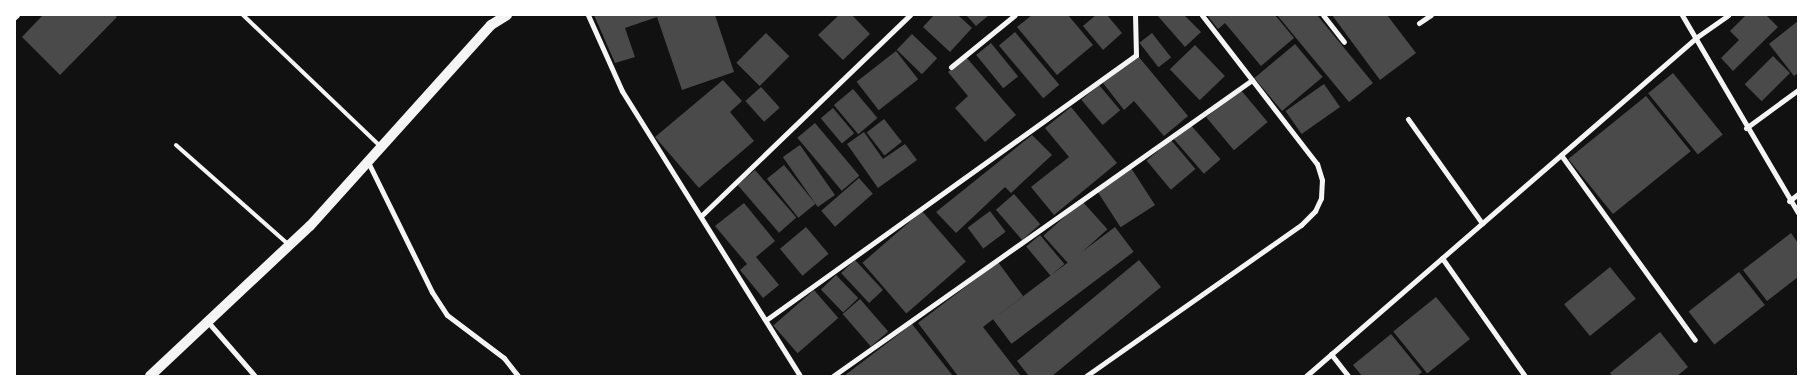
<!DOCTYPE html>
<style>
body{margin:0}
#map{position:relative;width:1813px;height:391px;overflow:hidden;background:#111;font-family:"PT Sans",sans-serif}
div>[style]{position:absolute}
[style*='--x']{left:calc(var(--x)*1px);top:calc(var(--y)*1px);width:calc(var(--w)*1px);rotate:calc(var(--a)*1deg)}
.building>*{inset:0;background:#4a4a4a;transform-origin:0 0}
.service>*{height:4px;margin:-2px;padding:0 2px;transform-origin:2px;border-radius:2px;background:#f5f5f5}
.minor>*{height:5px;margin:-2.5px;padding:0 2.5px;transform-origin:2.5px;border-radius:2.5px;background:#f5f5f5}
.secondary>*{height:10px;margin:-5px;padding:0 5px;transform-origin:5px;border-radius:5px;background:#f5f5f5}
span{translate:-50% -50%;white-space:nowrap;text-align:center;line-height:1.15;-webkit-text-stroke:5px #fff;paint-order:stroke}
.frame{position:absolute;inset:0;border:16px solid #fff;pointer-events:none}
</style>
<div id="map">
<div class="building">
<div style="clip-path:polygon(43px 15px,114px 15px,117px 17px,60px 75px,22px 37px)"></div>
<div style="clip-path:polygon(594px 15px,715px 15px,734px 72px,682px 90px,657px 17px,625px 28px,635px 57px,615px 63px)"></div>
<div style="clip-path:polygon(839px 15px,852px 15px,870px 34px,843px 60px,818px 35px)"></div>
<div style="clip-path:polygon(934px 15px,958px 15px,972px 28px,950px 52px,923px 27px)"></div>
<div style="clip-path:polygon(966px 15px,989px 15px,976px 26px)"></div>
<div style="clip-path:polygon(1032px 15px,1068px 15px,1093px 45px,1057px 75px,1017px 27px)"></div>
<div style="clip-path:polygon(1096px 15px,1107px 15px,1122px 33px,1103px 50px,1083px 26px)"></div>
<div style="clip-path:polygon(1157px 15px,1184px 15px,1201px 32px,1185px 47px)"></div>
<div style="clip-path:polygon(1207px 15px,1275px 15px,1294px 38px,1261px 66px,1225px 23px,1218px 29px)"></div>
<div style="clip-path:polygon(1277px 15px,1317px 15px,1373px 83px,1349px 102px)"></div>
<div style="clip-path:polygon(1332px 15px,1387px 15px,1416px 53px,1380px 80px)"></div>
<div style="clip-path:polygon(1746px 15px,1766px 15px,1778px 27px,1733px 71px,1721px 58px,1739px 40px,1730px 31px)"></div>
<div style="clip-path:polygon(1798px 21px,1798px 73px,1794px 76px,1769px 44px)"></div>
<div style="left:1015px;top:32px;width:69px;height:21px;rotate:50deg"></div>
<div style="left:766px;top:33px;width:33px;height:42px;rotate:45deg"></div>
<div style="left:1152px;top:33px;width:31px;height:16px;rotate:52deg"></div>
<div style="left:912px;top:34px;width:35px;height:22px;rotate:44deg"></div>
<div style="left:991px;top:43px;width:43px;height:19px;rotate:51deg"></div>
<div style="left:1295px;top:44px;width:43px;height:53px;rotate:50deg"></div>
<div style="left:1195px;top:45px;width:43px;height:35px;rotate:46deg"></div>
<div style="left:896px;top:51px;width:36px;height:50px;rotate:52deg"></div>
<div style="clip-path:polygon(1138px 56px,1188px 116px,1164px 136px,1134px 101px,1124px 110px,1103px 83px)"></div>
<div style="left:1773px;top:56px;width:24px;height:40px;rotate:45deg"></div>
<div style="clip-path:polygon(966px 57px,1016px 115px,985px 142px,955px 108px,968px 96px,948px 72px)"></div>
<div style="left:1673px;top:73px;width:79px;height:32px;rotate:51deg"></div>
<div style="clip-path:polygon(723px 80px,742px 101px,730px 112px,754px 141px,699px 188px,655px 137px)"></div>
<div style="left:1324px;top:84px;width:28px;height:47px;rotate:55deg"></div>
<div style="left:1099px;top:85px;width:33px;height:23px;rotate:50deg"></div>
<div style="left:761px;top:87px;width:28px;height:21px;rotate:48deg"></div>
<div style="left:853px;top:89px;width:38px;height:25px;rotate:50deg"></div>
<div style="left:1240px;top:89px;width:43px;height:44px;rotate:50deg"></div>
<div style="left:1646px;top:96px;width:71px;height:100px;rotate:51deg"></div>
<div style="clip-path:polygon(1071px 107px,1117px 163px,1054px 215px,1031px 187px,1069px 157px,1045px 128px)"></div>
<div style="left:833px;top:108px;width:33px;height:16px;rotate:50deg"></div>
<div style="left:884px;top:119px;width:29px;height:22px;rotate:52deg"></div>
<div style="left:815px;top:123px;width:69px;height:23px;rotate:50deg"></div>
<div style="left:1189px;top:123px;width:48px;height:22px;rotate:49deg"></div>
<div style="clip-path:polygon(864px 132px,883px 159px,905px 144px,917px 160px,878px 188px,847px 144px)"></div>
<div style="clip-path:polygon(1032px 135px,1052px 155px,1011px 193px,1005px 187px,956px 233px,936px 212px)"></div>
<div style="left:1171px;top:140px;width:38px;height:32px;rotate:50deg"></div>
<div style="left:800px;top:145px;width:61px;height:21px;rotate:55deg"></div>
<div style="left:784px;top:165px;width:50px;height:22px;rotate:51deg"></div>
<div style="left:1131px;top:168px;width:44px;height:41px;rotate:57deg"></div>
<div style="left:755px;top:170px;width:63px;height:23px;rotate:49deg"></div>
<div style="left:859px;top:178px;width:21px;height:50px;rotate:49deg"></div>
<div style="left:1014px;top:194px;width:40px;height:24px;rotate:49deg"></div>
<div style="left:1082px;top:201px;width:38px;height:52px;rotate:48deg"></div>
<div style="clip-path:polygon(744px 203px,775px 241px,756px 257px,779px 285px,763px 298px,740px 270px,747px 264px,715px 226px)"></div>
<div style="left:922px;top:211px;width:67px;height:79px;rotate:49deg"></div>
<div style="left:990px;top:211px;width:26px;height:28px;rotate:53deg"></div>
<div style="left:806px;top:227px;width:35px;height:34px;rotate:50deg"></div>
<div style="left:1115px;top:227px;width:31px;height:153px;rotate:53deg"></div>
<div style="clip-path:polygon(1791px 233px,1798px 243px,1798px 277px,1767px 301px,1743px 270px)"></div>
<div style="left:1040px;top:235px;width:38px;height:18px;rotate:50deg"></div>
<div style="left:855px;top:260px;width:41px;height:19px;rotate:47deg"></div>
<div style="clip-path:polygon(1139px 260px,1161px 287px,1052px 376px,1029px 376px,1017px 361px)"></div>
<div style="clip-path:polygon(998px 262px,1023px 296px,983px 327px,1021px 376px,958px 376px,918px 323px)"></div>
<div style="left:1610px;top:267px;width:41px;height:59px;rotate:51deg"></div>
<div style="left:1739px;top:272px;width:42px;height:64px;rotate:52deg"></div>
<div style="left:836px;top:275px;width:32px;height:21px;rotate:46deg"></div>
<div style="left:814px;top:290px;width:37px;height:54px;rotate:49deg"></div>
<div style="left:1436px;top:297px;width:54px;height:55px;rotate:51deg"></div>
<div style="left:860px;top:299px;width:43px;height:23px;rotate:49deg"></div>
<div style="clip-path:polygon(912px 324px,953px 376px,844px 376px)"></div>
<div style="clip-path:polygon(1660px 332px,1688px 367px,1677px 376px,1612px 376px,1610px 373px)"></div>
<div style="clip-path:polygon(1391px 334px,1422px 372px,1417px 376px,1362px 376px,1353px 365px)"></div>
</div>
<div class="service">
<div style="--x:243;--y:15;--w:191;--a:43.7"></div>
<div style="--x:176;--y:145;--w:151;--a:41.5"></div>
</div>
<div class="minor">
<div style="--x:588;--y:15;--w:83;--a:65.9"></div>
<div style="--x:622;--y:91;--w:336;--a:58"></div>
<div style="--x:1323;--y:15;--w:34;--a:52"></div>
<div style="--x:1682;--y:15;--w:229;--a:59.6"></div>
<div style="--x:15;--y:17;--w:3;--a:-45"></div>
<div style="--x:1419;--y:23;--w:14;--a:-34"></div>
<div style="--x:951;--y:67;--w:82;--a:-39.1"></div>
<div style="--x:1408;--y:119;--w:128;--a:54.6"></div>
<div style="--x:1746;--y:128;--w:64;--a:-36.2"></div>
<div style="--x:1561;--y:155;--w:228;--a:54.1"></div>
<div style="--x:368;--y:162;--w:145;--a:63.8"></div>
<div style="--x:432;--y:292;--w:27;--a:57"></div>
<div style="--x:447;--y:315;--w:71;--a:37"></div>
<div style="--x:504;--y:358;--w:23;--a:52"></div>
<div style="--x:1789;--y:201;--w:11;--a:-38"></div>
<div style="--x:701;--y:216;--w:290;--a:-43.9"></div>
<div style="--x:1442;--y:258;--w:144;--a:54.9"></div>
<div style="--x:766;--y:320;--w:455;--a:-35.6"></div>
<div style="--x:1136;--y:55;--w:40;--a:-91.4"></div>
<div style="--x:208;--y:322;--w:72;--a:49"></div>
<div style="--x:1331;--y:354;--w:28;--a:52"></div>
<div style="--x:833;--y:376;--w:513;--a:-35.24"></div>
<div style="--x:1086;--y:376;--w:263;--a:-35.1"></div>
<div style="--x:1301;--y:225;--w:20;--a:-45"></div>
<div style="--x:1315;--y:211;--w:14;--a:-65"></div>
<div style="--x:1321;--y:198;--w:18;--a:-87"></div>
<div style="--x:1322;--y:180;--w:17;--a:-107"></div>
<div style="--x:1317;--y:164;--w:188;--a:-127.7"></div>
<div style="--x:1306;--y:376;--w:517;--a:-40.93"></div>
<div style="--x:1697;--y:37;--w:38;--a:-35"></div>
</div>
<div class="secondary">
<div style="--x:150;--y:376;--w:219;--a:-43.2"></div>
<div style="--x:310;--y:226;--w:270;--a:-48"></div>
<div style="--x:491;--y:25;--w:19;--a:-32"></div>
</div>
<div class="frame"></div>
</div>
